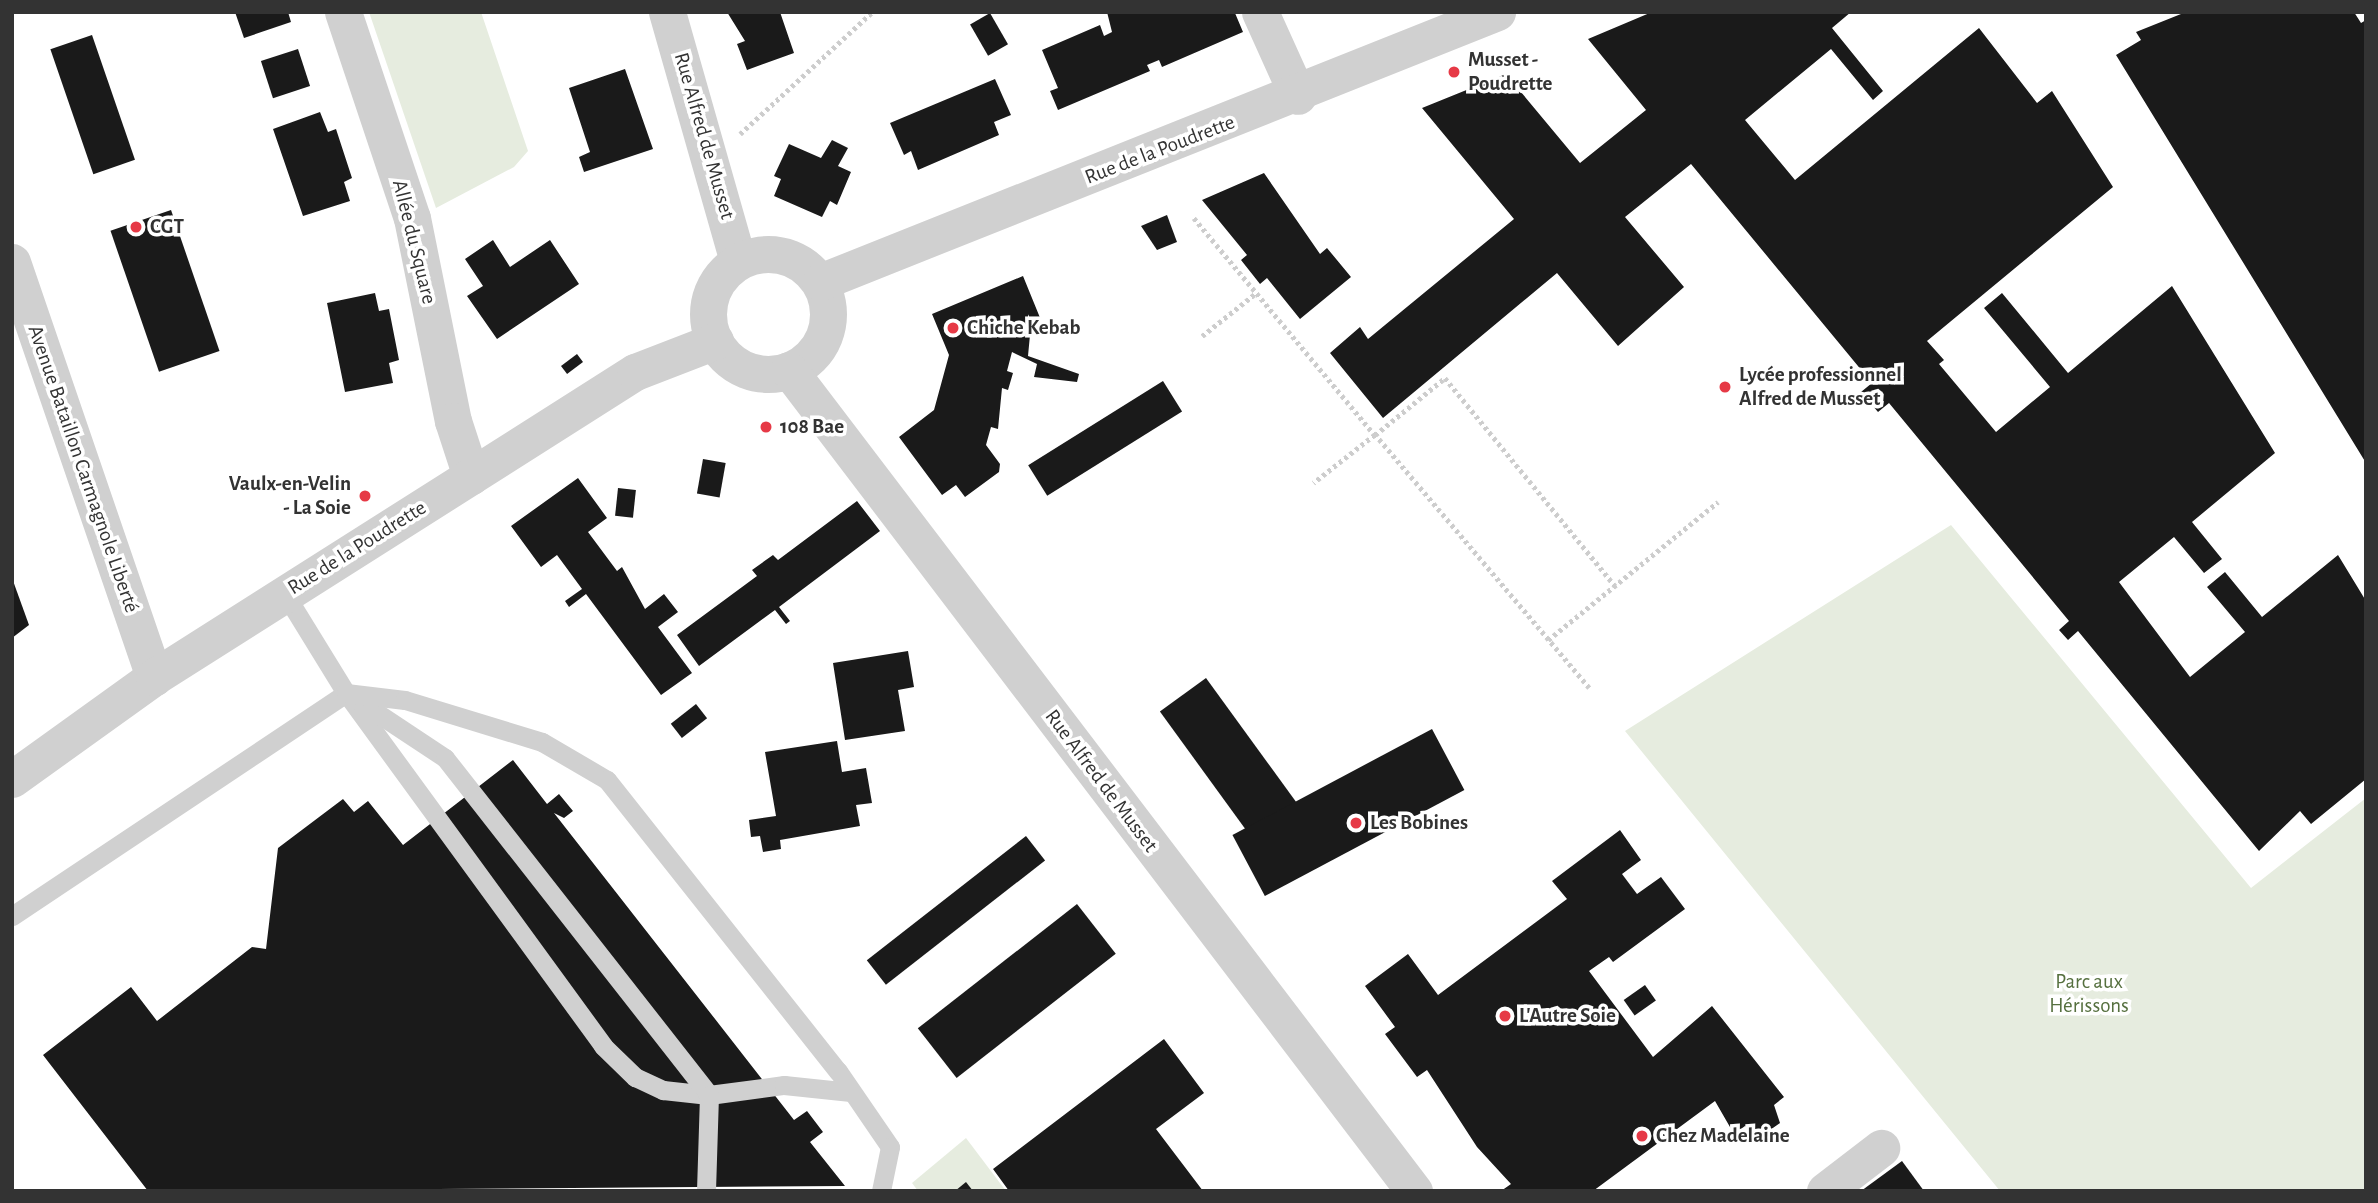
<!DOCTYPE html>
<meta charset="utf-8">
<style>
body{margin:0}
#map{position:relative;width:2378px;height:1203px;overflow:hidden;background:#fff;font-family:"Alegreya Sans",sans-serif}
div>[style]{position:absolute}
[style*='--x']{left:calc(var(--x)*1px);top:calc(var(--y)*1px);width:calc(var(--w)*1px);rotate:calc(var(--a)*1deg)}
.green>*{inset:0;background:#e6ecdf}
.building>*{inset:0;background:#1a1a1a;transform-origin:0 0}
.path>*{height:4.5px;margin-top:-2.25px;transform-origin:0;background:repeating-linear-gradient(90deg,#cdcdcd 0 3.5px,transparent 0 7px)}
.lane>*{height:19px;margin:-9.5px;padding:0 9.5px;transform-origin:9.5px;border-radius:9.5px;background:#d0d0d0}
.street>*{height:37px;margin:-18.5px;padding:0 18.5px;transform-origin:18.5px;border-radius:18.5px;background:#d0d0d0}
.street>.ring{margin:-18.5px;padding:0;box-sizing:content-box;background:none;border:37px solid #d0d0d0;border-radius:50%}
.dots>*{width:19px;height:19px;translate:-50% -50%;box-sizing:border-box;border:4px solid #fff;border-radius:50%}
span{translate:-50% -50%;white-space:nowrap;text-align:center;line-height:1.15;-webkit-text-stroke:7px #fff;paint-order:stroke}
.poi-label{font-size:21px;color:#333;font-weight:700}
.left{translate:0 -50%;text-align:left}
.right{translate:-100% -50%;text-align:right}
.street-label{font-size:21px;color:#333}
.park-label{font-size:21px;color:#56703f}
.frame{position:absolute;inset:0;border:14px solid #333;pointer-events:none}
</style>
<div id="map">
<div class="green">
<div style="clip-path:polygon(369px 12px,481px 12px,528px 151px,514px 167px,436px 208px)"></div>
<div style="clip-path:polygon(1951px 525px,2251px 888px,2366px 798px,2366px 1191px,2000px 1191px,1625px 731px)"></div>
<div style="clip-path:polygon(966px 1138px,1006px 1191px,918px 1191px,912px 1183px)"></div>
</div>
<div class="building">
<div style="clip-path:polygon(235px 12px,288px 12px,291px 22px,244px 38px)"></div>
<div style="clip-path:polygon(727px 12px,780px 12px,794px 53px,747px 70px,737px 44px,745px 41px)"></div>
<div style="clip-path:polygon(1107px 12px,1235px 13px,1243px 32px,1162px 67px,1159px 60px,1147px 65px,1150px 71px,1058px 110px,1050px 91px,1058px 88px,1042px 50px,1100px 25px,1104px 36px,1112px 32px)"></div>
<div style="clip-path:polygon(1652px 12px,1851px 12px,1832px 28px,1883px 91px,1873px 100px,1831px 49px,1745px 120px,1795px 180px,1979px 28px,2037px 103px,2052px 91px,2113px 187px,1927px 341px,1944px 360px,1939px 364px,1996px 432px,2050px 387px,1984px 308px,2002px 293px,2068px 373px,2172px 286px,2275px 453px,2192px 522px,2222px 559px,2204px 573px,2174px 537px,2119px 582px,2190px 677px,2245px 632px,2207px 587px,2225px 572px,2262px 617px,2338px 555px,2366px 601px,2366px 779px,2311px 824px,2300px 811px,2259px 851px,2078px 631px,2068px 640px,2059px 630px,2069px 621px,1889px 403px,1878px 412px,1861px 392px,1872px 383px,1691px 164px,1625px 217px,1684px 287px,1618px 346px,1557px 273px,1383px 418px,1330px 353px,1360px 327px,1368px 339px,1514px 219px,1422px 108px,1506px 74px,1580px 163px,1646px 110px,1588px 39px)"></div>
<div style="clip-path:polygon(2186px 12px,2354px 12px,2361px 23px,2366px 20px,2366px 463px,2116px 55px,2141px 40px,2136px 32px)"></div>
<div style="left:990px;top:13px;width:36px;height:23px;rotate:60deg"></div>
<div style="left:92px;top:35px;width:132px;height:44px;rotate:71deg"></div>
<div style="left:298px;top:49px;width:39px;height:39px;rotate:72deg"></div>
<div style="clip-path:polygon(625px 69px,653px 149px,584px 172px,579px 157px,590px 152px,569px 88px)"></div>
<div style="clip-path:polygon(995px 79px,1011px 115px,994px 122px,999px 135px,918px 170px,911px 151px,904px 155px,890px 123px)"></div>
<div style="clip-path:polygon(320px 112px,328px 132px,336px 129px,352px 178px,344px 182px,350px 201px,303px 216px,273px 129px)"></div>
<div style="clip-path:polygon(832px 140px,848px 148px,838px 166px,851px 172px,837px 205px,830px 201px,822px 217px,774px 196px,781px 179px,774px 176px,789px 144px,821px 158px)"></div>
<div style="clip-path:polygon(1264px 173px,1320px 254px,1327px 248px,1351px 277px,1300px 319px,1267px 278px,1260px 284px,1241px 260px,1247px 255px,1202px 200px)"></div>
<div style="left:171px;top:210px;width:149px;height:64px;rotate:71deg"></div>
<div style="clip-path:polygon(1167px 215px,1177px 242px,1157px 250px,1141px 226px)"></div>
<div style="clip-path:polygon(493px 240px,510px 267px,550px 240px,579px 284px,497px 339px,467px 296px,483px 286px,465px 259px)"></div>
<div style="clip-path:polygon(1023px 276px,1045px 330px,1030px 335px,1028px 356px,1079px 374px,1077px 382px,1034px 377px,1037px 364px,1012px 352px,1007px 371px,1013px 373px,1008px 390px,1002px 388px,998px 429px,991px 427px,986px 445px,1000px 464px,999px 472px,965px 497px,956px 485px,942px 495px,899px 437px,934px 410px,949px 355px,932px 314px)"></div>
<div style="clip-path:polygon(375px 293px,379px 311px,389px 309px,399px 360px,389px 363px,393px 383px,345px 392px,327px 303px)"></div>
<div style="left:577px;top:354px;width:10px;height:20px;rotate:53deg"></div>
<div style="left:1163px;top:381px;width:36px;height:159px;rotate:58deg"></div>
<div style="left:703px;top:459px;width:23px;height:35px;rotate:10deg"></div>
<div style="clip-path:polygon(578px 478px,607px 518px,588px 532px,617px 571px,622px 567px,645px 609px,664px 594px,678px 612px,658px 627px,692px 673px,661px 695px,586px 594px,569px 607px,565px 601px,582px 589px,557px 555px,541px 567px,511px 526px)"></div>
<div style="left:618px;top:488px;width:18px;height:28px;rotate:6deg"></div>
<div style="clip-path:polygon(857px 501px,880px 531px,779px 607px,790px 621px,786px 624px,775px 610px,699px 666px,677px 635px,757px 576px,752px 570px,773px 555px,778px 560px)"></div>
<div style="clip-path:polygon(12px 578px,29px 625px,12px 638px)"></div>
<div style="clip-path:polygon(908px 651px,914px 687px,898px 690px,905px 731px,845px 740px,833px 663px)"></div>
<div style="left:1206px;top:678px;width:166px;height:57px;rotate:54deg"></div>
<div style="left:696px;top:704px;width:18px;height:32px;rotate:52deg"></div>
<div style="left:1432px;top:729px;width:69px;height:226px;rotate:62deg"></div>
<div style="clip-path:polygon(837px 741px,842px 772px,866px 768px,872px 803px,856px 805px,860px 826px,780px 840px,781px 849px,763px 852px,760px 836px,751px 837px,749px 820px,776px 816px,765px 752px)"></div>
<div style="clip-path:polygon(513px 760px,547px 804px,559px 794px,573px 811px,564px 818px,554px 813px,794px 1120px,807px 1111px,823px 1132px,810px 1142px,845px 1186px,148px 1191px,43px 1055px,131px 987px,157px 1021px,252px 947px,266px 949px,278px 848px,343px 799px,354px 812px,368px 801px,403px 845px)"></div>
<div style="clip-path:polygon(1620px 830px,1641px 860px,1622px 874px,1637px 894px,1661px 877px,1685px 909px,1613px 962px,1609px 957px,1589px 971px,1653px 1057px,1712px 1006px,1784px 1097px,1774px 1105px,1780px 1123px,1760px 1137px,1745px 1126px,1734px 1134px,1715px 1101px,1593px 1191px,1501px 1191px,1511px 1184px,1477px 1147px,1427px 1070px,1417px 1077px,1385px 1034px,1395px 1027px,1365px 986px,1408px 954px,1438px 995px,1567px 899px,1552px 881px)"></div>
<div style="left:1026px;top:836px;width:31px;height:202px;rotate:52deg"></div>
<div style="left:1077px;top:904px;width:63px;height:202px;rotate:52deg"></div>
<div style="left:1645px;top:985px;width:19px;height:26px;rotate:55deg"></div>
<div style="clip-path:polygon(1164px 1039px,1204px 1093px,1156px 1129px,1203px 1191px,1009px 1191px,993px 1169px)"></div>
<div style="clip-path:polygon(1902px 1161px,1924px 1191px,1861px 1191px)"></div>
<div style="clip-path:polygon(966px 1182px,973px 1191px,955px 1191px)"></div>
</div>
<div class="path">
<div style="--x:740;--y:134;--w:180;--a:-42.7"></div>
<div style="--x:1194;--y:218;--w:283;--a:50.2"></div>
<div style="--x:1375;--y:435;--w:78;--a:141.8"></div>
<div style="--x:1202;--y:336;--w:69;--a:-38.5"></div>
<div style="--x:1548;--y:640;--w:219;--a:-39.1"></div>
<div style="--x:1589;--y:688;--w:331;--a:-130.2"></div>
<div style="--x:1375;--y:435;--w:90;--a:-39.2"></div>
<div style="--x:1445;--y:378;--w:269;--a:50.7"></div>
</div>
<div class="lane">
<div style="--x:285;--y:594;--w:116;--a:58.4"></div>
<div style="--x:346;--y:693;--w:437;--a:53.9"></div>
<div style="--x:603;--y:1046;--w:45;--a:44.1"></div>
<div style="--x:635;--y:1077;--w:31;--a:25"></div>
<div style="--x:663;--y:1090;--w:46;--a:6.2"></div>
<div style="--x:709;--y:1095;--w:76;--a:-7.6"></div>
<div style="--x:784;--y:1085;--w:67;--a:6"></div>
<div style="--x:356;--y:699;--w:107;--a:33.5"></div>
<div style="--x:445;--y:758;--w:428;--a:51.9"></div>
<div style="--x:709;--y:1095;--w:96;--a:91.8"></div>
<div style="--x:12;--y:916;--w:402;--a:-33.7"></div>
<div style="--x:346;--y:693;--w:59;--a:6.8"></div>
<div style="--x:405;--y:700;--w:143;--a:17"></div>
<div style="--x:542;--y:742;--w:75;--a:30.3"></div>
<div style="--x:607;--y:780;--w:372;--a:51.6"></div>
<div style="--x:838;--y:1071;--w:92;--a:55.6"></div>
<div style="--x:890;--y:1147;--w:45;--a:101.6"></div>
</div>
<div class="street">
<div style="--x:343;--y:12;--w:217;--a:71.5"></div>
<div style="--x:412;--y:218;--w:207;--a:78.6"></div>
<div style="--x:453;--y:421;--w:58;--a:71.9"></div>
<div style="--x:667;--y:12;--w:259;--a:74.1"></div>
<div style="--x:1260;--y:12;--w:92;--a:65.7"></div>
<div class="ring" style="left:708px;top:254px;width:83px;height:83px"></div>
<div style="--x:12;--y:262;--w:439;--a:71.1"></div>
<div style="--x:820;--y:282;--w:729;--a:-21.74"></div>
<div style="--x:789;--y:370;--w:1032;--a:52.72"></div>
<div style="--x:12;--y:779;--w:175;--a:-35.7"></div>
<div style="--x:154;--y:677;--w:570;--a:-32.38"></div>
<div style="--x:635;--y:372;--w:86;--a:-21.2"></div>
<div style="--x:1825;--y:1191;--w:71;--a:-37.5"></div>
</div>
<div class="dots">
<div style="left:1454px;top:72px;background:#e63946"></div>
<div style="left:136px;top:227px;background:#e63946"></div>
<div style="left:953px;top:328px;background:#e63946"></div>
<div style="left:1725px;top:387px;background:#e63946"></div>
<div style="left:766px;top:427px;background:#e63946"></div>
<div style="left:365px;top:496px;background:#e63946"></div>
<div style="left:1356px;top:823px;background:#e63946"></div>
<div style="left:1505px;top:1016px;background:#e63946"></div>
<div style="left:1642px;top:1136px;background:#e63946"></div>
</div>
<div class="poi-label">
<span class="left" style="left:1468px;top:72px">Musset -<br>Poudrette</span>
<span class="left" style="left:150px;top:227px">CGT</span>
<span class="left" style="left:967px;top:328px">Chiche Kebab</span>
<span class="left" style="left:1739px;top:387px">Lycée professionnel<br>Alfred de Musset</span>
<span class="left" style="left:780px;top:427px">108 Bae</span>
<span class="right" style="left:351px;top:496px">Vaulx-en-Velin<br>- La Soie</span>
<span class="left" style="left:1370px;top:823px">Les Bobines</span>
<span class="left" style="left:1519px;top:1016px">L'Autre Soie</span>
<span class="left" style="left:1656px;top:1136px">Chez Madelaine</span>
</div>
<div class="street-label">
<span style="left:704px;top:136px;rotate:74deg">Rue Alfred de Musset</span>
<span style="left:1160px;top:150px;rotate:-21deg">Rue de la Poudrette</span>
<span style="left:414px;top:242px;rotate:76deg">Allée du Square</span>
<span style="left:83px;top:469px;rotate:71deg">Avenue Bataillon Carmagnole Liberté</span>
<span style="left:357px;top:548px;rotate:-32deg">Rue de la Poudrette</span>
<span style="left:1101px;top:781px;rotate:53deg">Rue Alfred de Musset</span>
</div>
<div class="park-label">
<span style="left:2089px;top:994px">Parc aux<br>Hérissons</span>
</div>
<div class="frame"></div>
</div>
